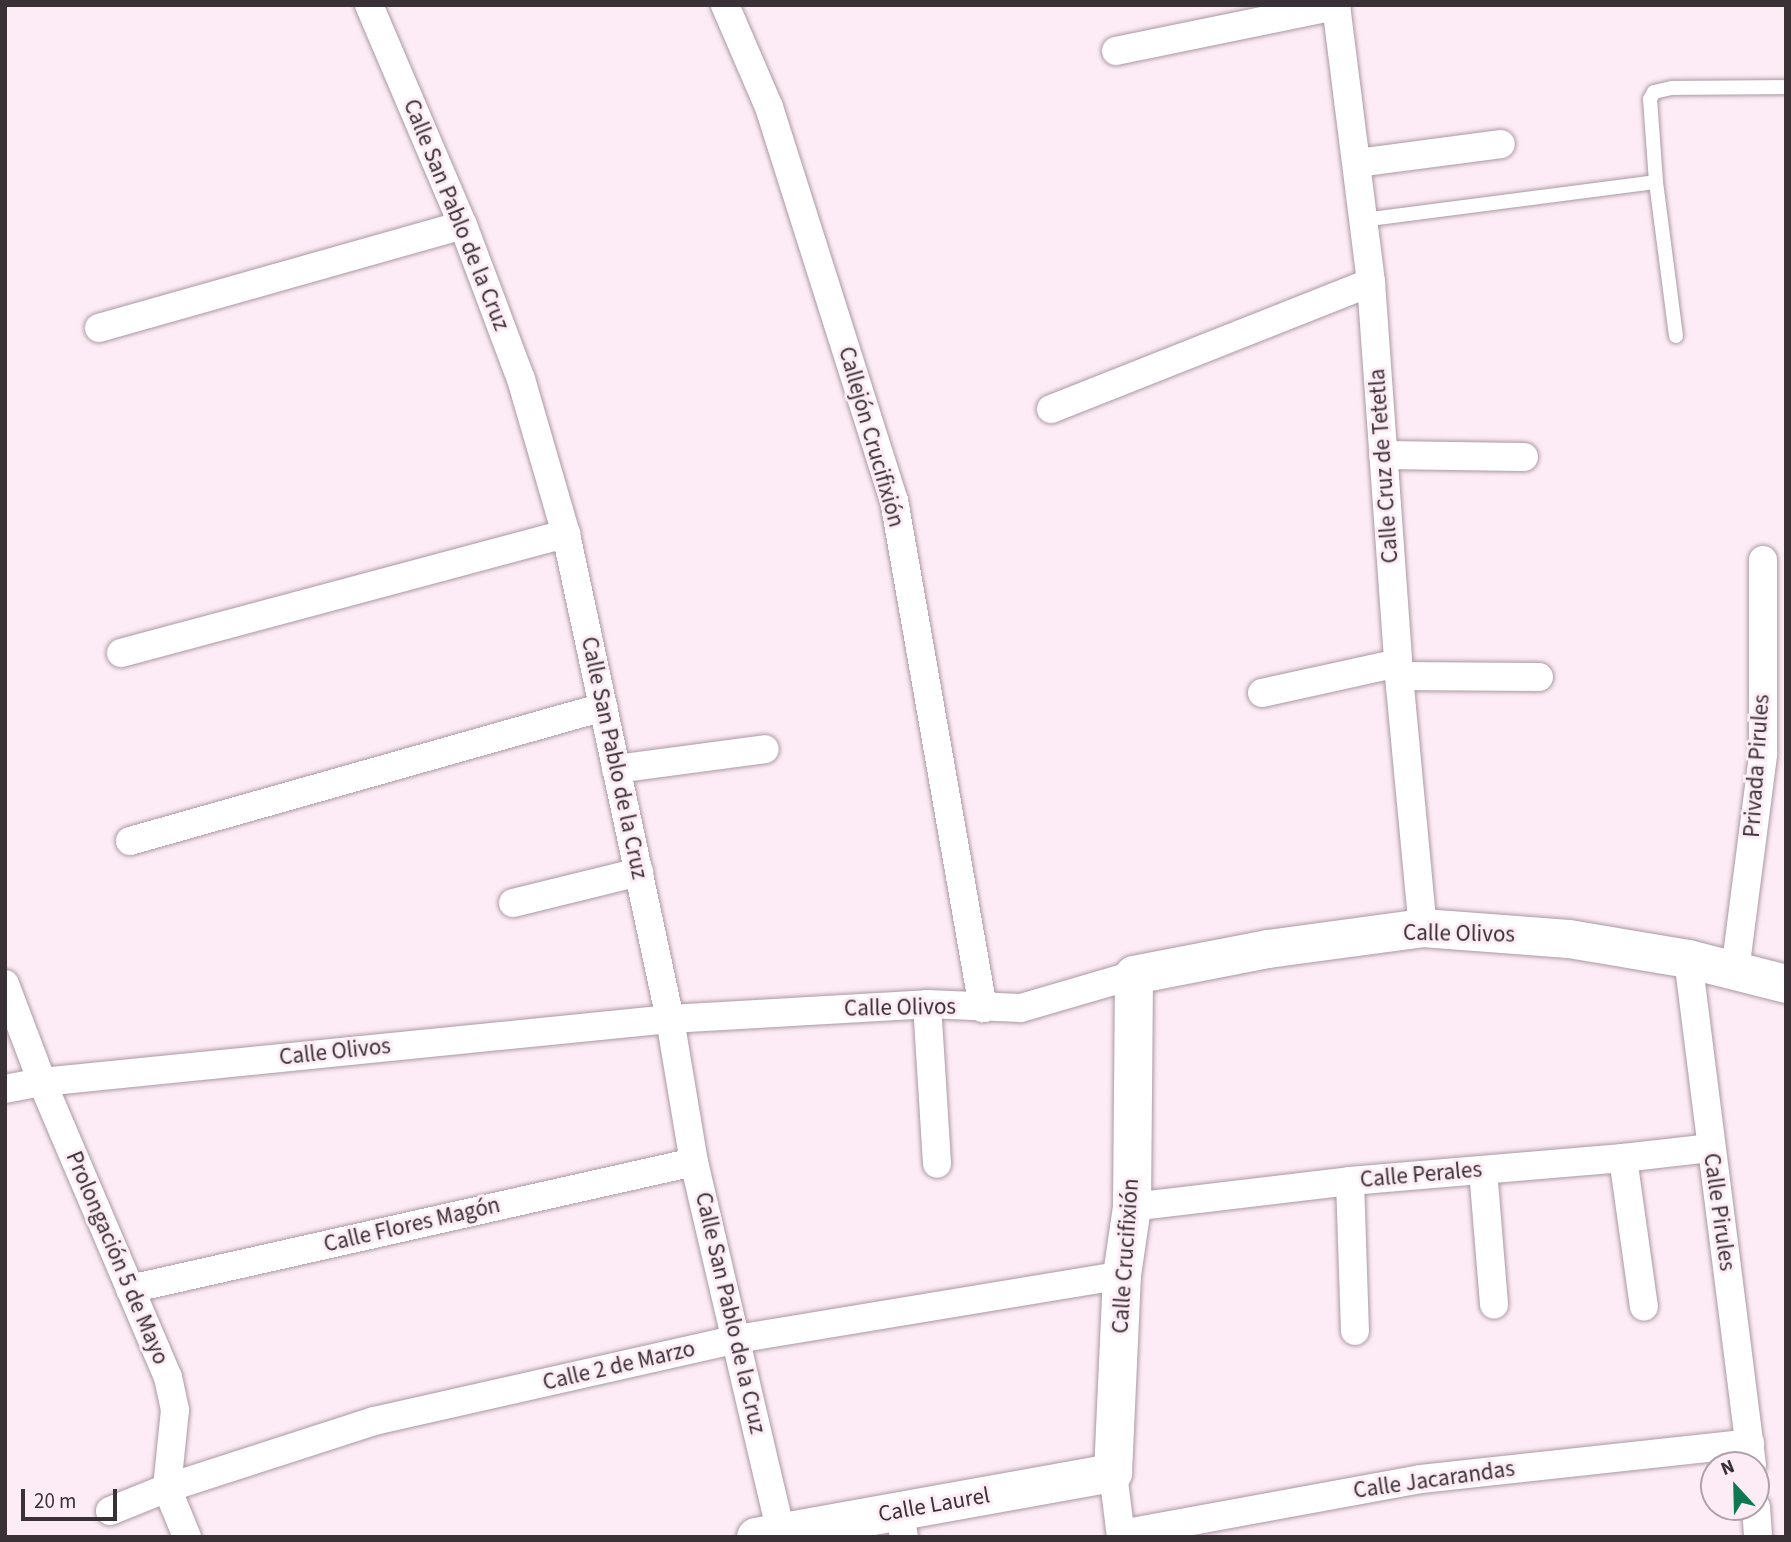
<!DOCTYPE html>
<meta charset="utf-8">
<style>
body{margin:0}
#map{position:relative;width:1791px;height:1542px;overflow:hidden;background:#fdecf5;font-family:"Source Sans 3",sans-serif}
div>[style]{position:absolute}
[style*='--x']{left:calc(var(--x)*1px);top:calc(var(--y)*1px);width:calc(var(--w)*1px);rotate:calc(var(--a)*1deg)}
.roads{filter:drop-shadow(0 0 2px #ab98a3) drop-shadow(0 0 2px #ab98a3)}
.lane>*{height:14px;margin:-7px;padding:0 7px;transform-origin:7px;border-radius:7px;background:#fff}
.street>*{height:28px;margin:-14px;padding:0 14px;transform-origin:14px;border-radius:14px;background:#fff}
.secondary>*{height:38px;margin:-19px;padding:0 19px;transform-origin:19px;border-radius:19px;background:#fff}
span{translate:-50% -50%;white-space:nowrap;text-align:center;line-height:1.15;-webkit-text-stroke:6px #fdecf5;paint-order:stroke}
.street-label{font-size:23px;color:#393135}
.frame{position:absolute;inset:0;border:7px solid #393135;pointer-events:none}
.north{position:absolute;left:1700px;top:1451px;width:70px;height:70px;box-sizing:border-box;background:#fdecf5;border:2px solid #afa1a8;border-radius:50%;rotate:338deg;font-size:19px;font-weight:700;line-height:28px;text-align:center;color:#393135}
.north::after{content:'';display:block;margin:auto;width:24px;height:32px;background:#0e7852;clip-path:polygon(50% 0,100% 100%,50% 72%,0 100%)}
.scale{position:absolute;left:21px;top:1489px;width:96px;height:32px;box-sizing:border-box;border:4px solid #393135;border-top:0;padding-left:9px;font-size:21px;line-height:24px;white-space:nowrap;color:#393135;-webkit-text-stroke:5px #fdecf5;paint-order:stroke}
</style>
<div id="map">
<div class="roads">
<div class="lane">
<div style="--x:1363;--y:220;--w:295;--a:-7.4"></div>
<div style="--x:1676;--y:336;--w:155;--a:-97.4"></div>
<div style="--x:1656;--y:182;--w:83;--a:-94.1"></div>
<div style="--x:1650;--y:99;--w:8;--a:-60"></div>
<div style="--x:1654;--y:92;--w:18;--a:-13"></div>
<div style="--x:1672;--y:88;--w:114;--a:-0.5"></div>
</div>
<div class="street">
<div style="--x:369;--y:5;--w:239;--a:66.9"></div>
<div style="--x:463;--y:225;--w:165;--a:69.4"></div>
<div style="--x:521;--y:379;--w:161;--a:73.8"></div>
<div style="--x:566;--y:534;--w:496;--a:77.9"></div>
<div style="--x:670;--y:1019;--w:145;--a:80.5"></div>
<div style="--x:694;--y:1162;--w:382;--a:76.8"></div>
<div style="--x:725;--y:5;--w:111;--a:66.7"></div>
<div style="--x:769;--y:107;--w:412;--a:72.4"></div>
<div style="--x:894;--y:500;--w:516;--a:80.06"></div>
<div style="--x:1336;--y:5;--w:279;--a:82.8"></div>
<div style="--x:1371;--y:282;--w:395;--a:85.9"></div>
<div style="--x:1399;--y:676;--w:253;--a:84.6"></div>
<div style="--x:1116;--y:51;--w:225;--a:-11.6"></div>
<div style="--x:1357;--y:163;--w:145;--a:-7.5"></div>
<div style="--x:99;--y:328;--w:378;--a:-15.8"></div>
<div style="--x:1051;--y:409;--w:344;--a:-21.6"></div>
<div style="--x:1383;--y:455;--w:141;--a:0.8"></div>
<div style="--x:121;--y:653;--w:461;--a:-15"></div>
<div style="--x:1399;--y:676;--w:140;--a:0.4"></div>
<div style="--x:1262;--y:693;--w:139;--a:-12.4"></div>
<div style="--x:616;--y:769;--w:150;--a:-7.6"></div>
<div style="--x:130;--y:841;--w:492;--a:-15.8"></div>
<div style="--x:513;--y:903;--w:130;--a:-13.8"></div>
<div style="--x:1688;--y:959;--w:510;--a:82.79"></div>
<div style="--x:1735;--y:971;--w:219;--a:-82.6"></div>
<div style="--x:1763;--y:754;--w:194;--a:-90"></div>
<div style="--x:5;--y:984;--w:105;--a:69.3"></div>
<div style="--x:42;--y:1082;--w:321;--a:66.9"></div>
<div style="--x:168;--y:1377;--w:34;--a:78"></div>
<div style="--x:175;--y:1410;--w:78;--a:95.9"></div>
<div style="--x:167;--y:1488;--w:53;--a:67.8"></div>
<div style="--x:927;--y:1004;--w:160;--a:86.4"></div>
<div style="--x:5;--y:1089;--w:38;--a:-11"></div>
<div style="--x:42;--y:1082;--w:631;--a:-5.73"></div>
<div style="--x:670;--y:1019;--w:257;--a:-3.3"></div>
<div style="--x:927;--y:1004;--w:94;--a:2.4"></div>
<div style="--x:1021;--y:1008;--w:118;--a:-16.3"></div>
<div style="--x:1623;--y:1158;--w:150;--a:82"></div>
<div style="--x:1483;--y:1170;--w:135;--a:85.3"></div>
<div style="--x:1350;--y:1181;--w:150;--a:88.1"></div>
<div style="--x:1132;--y:1207;--w:220;--a:-6.8"></div>
<div style="--x:1350;--y:1181;--w:274;--a:-4.8"></div>
<div style="--x:1623;--y:1158;--w:89;--a:-6.5"></div>
<div style="--x:130;--y:1289;--w:578;--a:-12.69"></div>
<div style="--x:1113;--y:1473;--w:64;--a:82.9"></div>
<div style="--x:1756;--y:1507;--w:30;--a:86"></div>
<div style="--x:110;--y:1511;--w:61;--a:-22"></div>
<div style="--x:167;--y:1488;--w:218;--a:-17.9"></div>
<div style="--x:374;--y:1421;--w:372;--a:-12.7"></div>
<div style="--x:737;--y:1339;--w:390;--a:-9.4"></div>
<div style="--x:899;--y:1511;--w:26;--a:79"></div>
<div style="--x:1121;--y:1534;--w:305;--a:-10.4"></div>
<div style="--x:1421;--y:1479;--w:331;--a:-6.2"></div>
</div>
<div class="secondary">
<div style="--x:756;--y:1537;--w:363;--a:-10.2"></div>
<div style="--x:1113;--y:1473;--w:198;--a:-87.4"></div>
<div style="--x:1122;--y:1275;--w:69;--a:-81.6"></div>
<div style="--x:1132;--y:1207;--w:232;--a:-89.5"></div>
<div style="--x:1134;--y:975;--w:136;--a:-11"></div>
<div style="--x:1268;--y:949;--w:156;--a:-7.7"></div>
<div style="--x:1423;--y:928;--w:146;--a:4.3"></div>
<div style="--x:1569;--y:939;--w:121;--a:9.5"></div>
<div style="--x:1688;--y:959;--w:101;--a:14.3"></div>
</div>
</div>
<div class="street-label">
<span style="left:456px;top:215px;rotate:68deg">Calle San Pablo de la Cruz</span>
<span style="left:871px;top:437px;rotate:74deg">Callejón Crucifixión</span>
<span style="left:1384px;top:466px;rotate:-94deg">Calle Cruz de Tetetla</span>
<span style="left:614px;top:758px;rotate:78deg">Calle San Pablo de la Cruz</span>
<span style="left:1757px;top:766px;rotate:-86deg">Privada Pirules</span>
<span style="left:1459px;top:934px;rotate:1deg">Calle Olivos</span>
<span style="left:900px;top:1008px;rotate:-1deg">Calle Olivos</span>
<span style="left:335px;top:1052px;rotate:-6deg">Calle Olivos</span>
<span style="left:1421px;top:1175px;rotate:-5deg">Calle Perales</span>
<span style="left:1719px;top:1212px;rotate:82deg">Calle Pirules</span>
<span style="left:412px;top:1225px;rotate:-13deg">Calle Flores Magón</span>
<span style="left:1126px;top:1256px;rotate:-86deg">Calle Crucifixión</span>
<span style="left:117px;top:1258px;rotate:67deg">Prolongación 5 de Mayo</span>
<span style="left:730px;top:1313px;rotate:77deg">Calle San Pablo de la Cruz</span>
<span style="left:619px;top:1366px;rotate:-13deg">Calle 2 de Marzo</span>
<span style="left:1434px;top:1480px;rotate:-8deg">Calle Jacarandas</span>
<span style="left:934px;top:1505px;rotate:-10deg">Calle Laurel</span>
</div>
<div class="frame"></div>
<div class="north">N</div>
<div class="scale">20 m</div>
</div>
